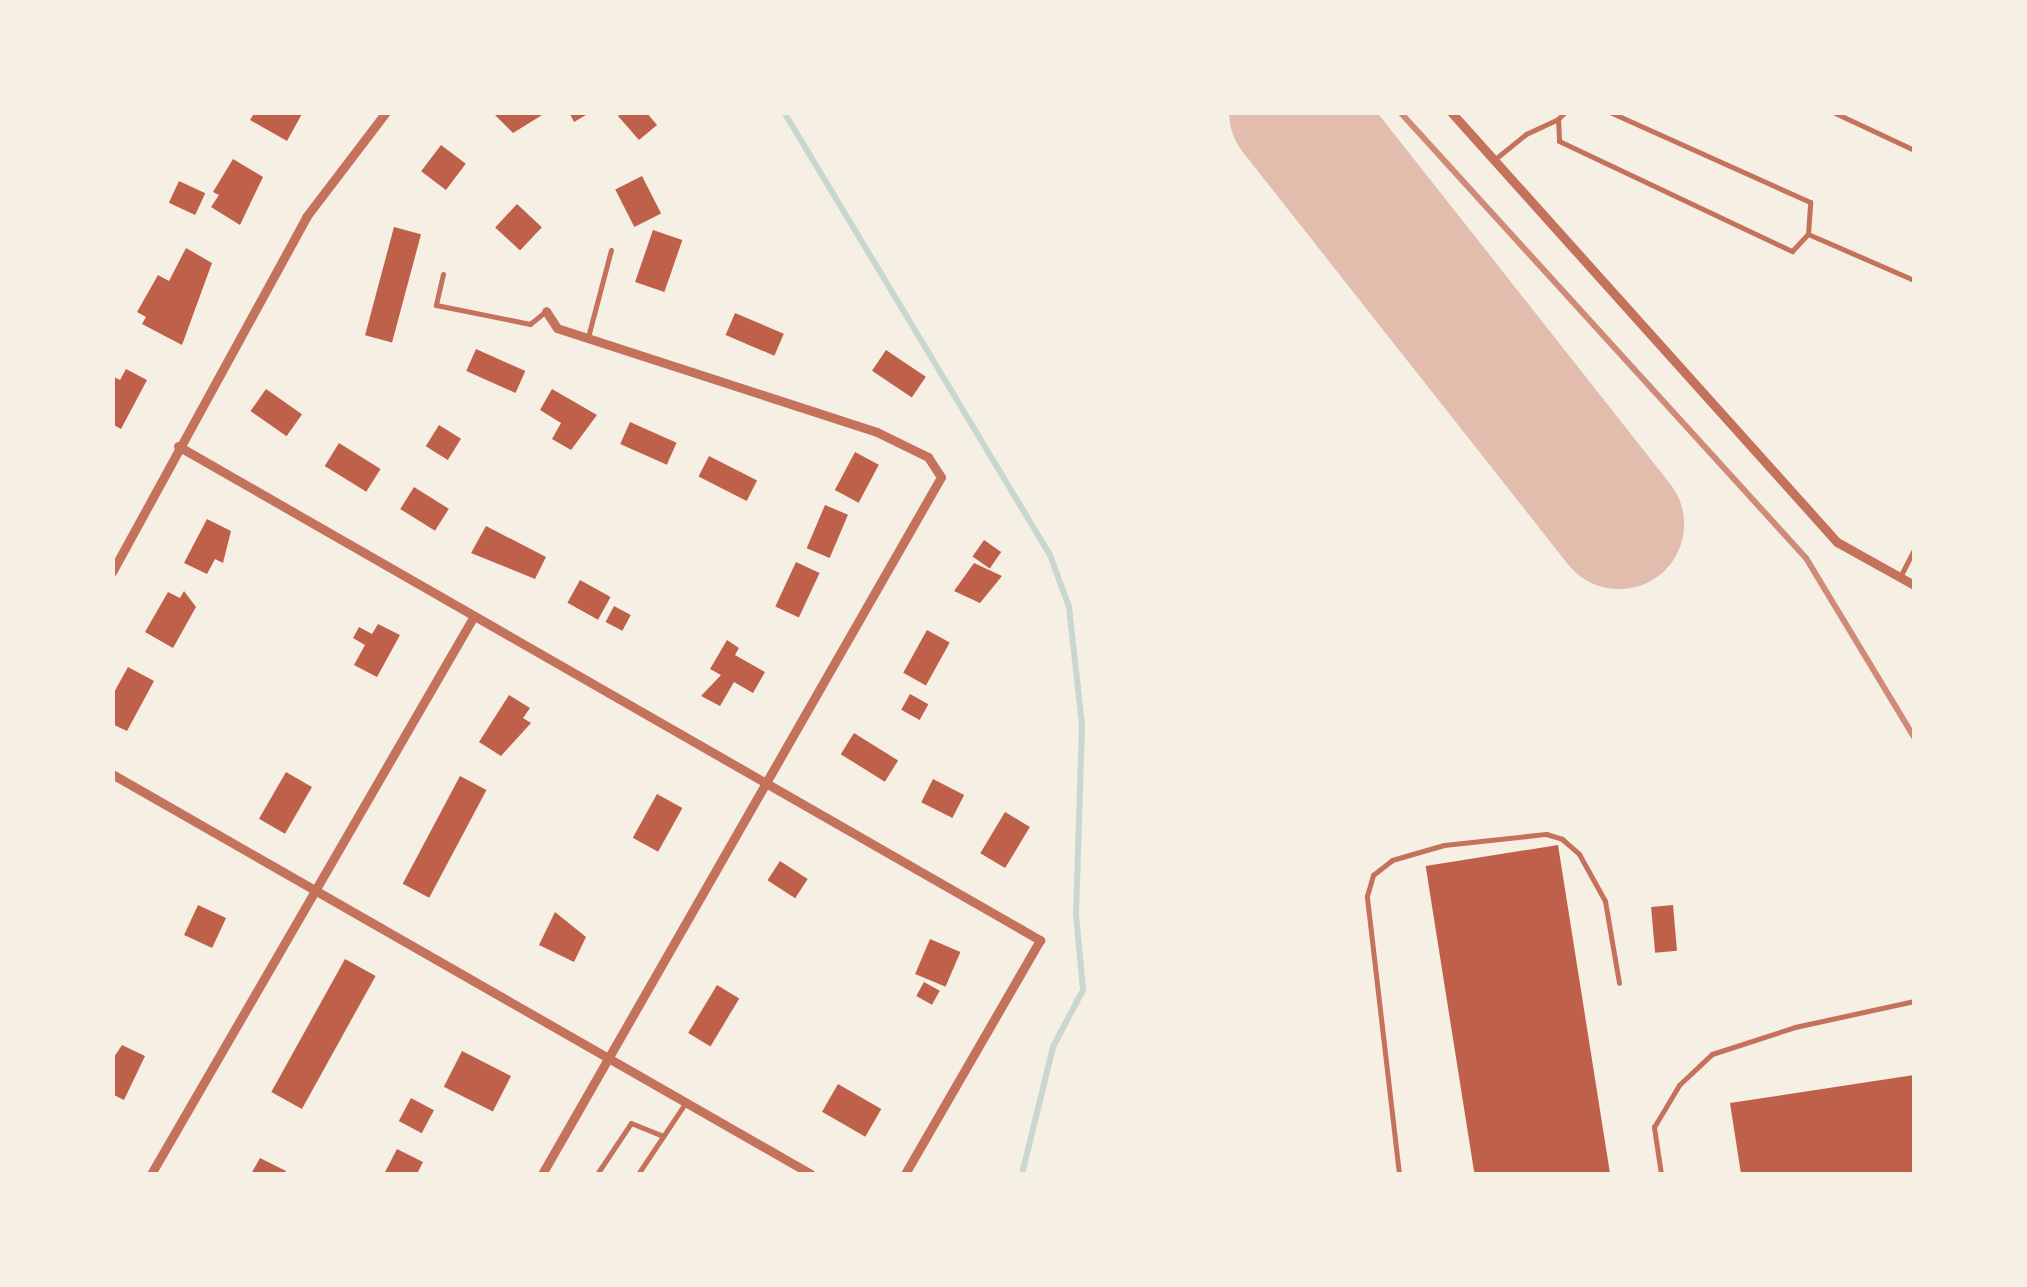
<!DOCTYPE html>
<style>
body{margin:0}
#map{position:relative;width:2027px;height:1287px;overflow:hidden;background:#f6efe4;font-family:Signika,sans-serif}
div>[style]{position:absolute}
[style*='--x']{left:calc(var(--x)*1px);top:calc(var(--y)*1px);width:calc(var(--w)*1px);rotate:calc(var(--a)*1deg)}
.stream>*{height:6px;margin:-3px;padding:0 3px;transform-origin:3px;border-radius:3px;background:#c9d6d2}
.runway>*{height:130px;margin:-65px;padding:0 65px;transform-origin:65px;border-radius:65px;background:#e2bdae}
.building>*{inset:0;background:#bf614a;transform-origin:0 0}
.service>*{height:5px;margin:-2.5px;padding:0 2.5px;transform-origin:2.5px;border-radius:2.5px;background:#c5725c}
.minor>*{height:9px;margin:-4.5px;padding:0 4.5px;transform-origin:4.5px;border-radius:4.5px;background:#c5725c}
.rail>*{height:6px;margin:-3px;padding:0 3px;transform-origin:3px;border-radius:3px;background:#cf8b77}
span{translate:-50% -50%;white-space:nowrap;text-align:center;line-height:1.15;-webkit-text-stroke:8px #f6efe4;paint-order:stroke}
.frame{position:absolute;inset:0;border:115px solid #f6efe4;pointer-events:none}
</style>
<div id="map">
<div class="stream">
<div style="--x:784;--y:112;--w:517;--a:59.02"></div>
<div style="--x:1050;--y:555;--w:55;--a:69.9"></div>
<div style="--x:1069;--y:607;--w:119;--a:83.7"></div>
<div style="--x:1082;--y:725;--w:189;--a:91.8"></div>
<div style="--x:1076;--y:914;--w:76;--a:84.7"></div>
<div style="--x:1083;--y:990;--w:64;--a:117.8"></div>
<div style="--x:1053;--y:1047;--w:131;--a:103.7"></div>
</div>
<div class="runway">
<div style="--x:1294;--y:112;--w:525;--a:51.73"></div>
</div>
<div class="building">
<div style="clip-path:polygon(255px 112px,303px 112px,287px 141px,250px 120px)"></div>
<div style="clip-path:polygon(547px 112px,513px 133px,495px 115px,497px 112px)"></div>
<div style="clip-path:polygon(569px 112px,591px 112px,574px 122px)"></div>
<div style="clip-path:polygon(623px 112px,646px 112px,657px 125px,639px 140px,618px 116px)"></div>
<div style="left:441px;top:145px;width:31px;height:33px;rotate:37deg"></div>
<div style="clip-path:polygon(233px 159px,263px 177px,240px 225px,211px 207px,219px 195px,213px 192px)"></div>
<div style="left:642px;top:176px;width:42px;height:30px;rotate:63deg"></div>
<div style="left:179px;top:181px;width:29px;height:24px;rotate:25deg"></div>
<div style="left:517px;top:204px;width:34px;height:32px;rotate:43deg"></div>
<div style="left:394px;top:227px;width:28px;height:112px;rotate:15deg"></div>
<div style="left:653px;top:230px;width:31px;height:55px;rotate:19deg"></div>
<div style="clip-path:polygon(186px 248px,212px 263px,182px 345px,142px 324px,146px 317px,137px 312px,158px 275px,169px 281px)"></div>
<div style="left:735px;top:313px;width:53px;height:24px;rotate:23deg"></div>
<div style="left:476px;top:349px;width:54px;height:24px;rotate:24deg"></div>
<div style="left:886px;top:350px;width:48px;height:25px;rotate:34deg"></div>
<div style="clip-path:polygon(126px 369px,147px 380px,121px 429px,112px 424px,112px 376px,120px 380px)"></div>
<div style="left:266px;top:389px;width:44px;height:27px;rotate:35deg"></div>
<div style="clip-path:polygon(552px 389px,597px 415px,571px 450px,552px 439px,561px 423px,540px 410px)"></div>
<div style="left:630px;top:422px;width:51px;height:24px;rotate:24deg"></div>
<div style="left:439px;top:425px;width:26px;height:25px;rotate:32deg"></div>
<div style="left:339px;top:443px;width:49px;height:27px;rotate:32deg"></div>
<div style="left:855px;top:452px;width:27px;height:43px;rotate:28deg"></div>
<div style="left:709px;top:456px;width:54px;height:23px;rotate:27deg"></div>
<div style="left:414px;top:487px;width:41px;height:26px;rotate:32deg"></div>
<div style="left:825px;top:505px;width:25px;height:47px;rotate:23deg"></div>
<div style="clip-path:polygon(207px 519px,231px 531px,223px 563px,215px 559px,207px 574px,184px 563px)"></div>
<div style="clip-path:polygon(486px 526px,546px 557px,535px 579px,471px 553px)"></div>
<div style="left:984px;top:540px;width:21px;height:20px;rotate:35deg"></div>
<div style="left:796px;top:562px;width:26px;height:49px;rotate:25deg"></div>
<div style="clip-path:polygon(974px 563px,1002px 576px,980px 603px,954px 591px)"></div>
<div style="left:580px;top:580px;width:35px;height:26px;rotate:29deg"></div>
<div style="clip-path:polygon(184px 591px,196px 607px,173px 648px,145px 632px,168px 592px,180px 598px)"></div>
<div style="left:614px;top:606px;width:19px;height:18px;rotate:28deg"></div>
<div style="clip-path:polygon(378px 624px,400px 635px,377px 677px,354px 665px,365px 645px,353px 638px,359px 627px,372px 634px)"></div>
<div style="left:927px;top:630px;width:26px;height:49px;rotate:29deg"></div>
<div style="clip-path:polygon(727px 640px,739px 648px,735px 655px,765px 672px,753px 693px,734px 682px,720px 706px,701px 696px,721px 675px,710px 669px)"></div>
<div style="clip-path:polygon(128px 667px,154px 681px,127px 731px,112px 724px,112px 696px)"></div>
<div style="left:910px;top:694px;width:21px;height:18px;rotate:29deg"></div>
<div style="clip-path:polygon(509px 695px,530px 708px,523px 718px,531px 723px,501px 756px,479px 742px)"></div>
<div style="left:854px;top:733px;width:52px;height:25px;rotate:32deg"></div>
<div style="left:286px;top:772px;width:30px;height:54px;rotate:30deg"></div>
<div style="left:460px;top:776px;width:30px;height:122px;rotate:28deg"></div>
<div style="left:933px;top:779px;width:35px;height:26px;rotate:27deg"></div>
<div style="left:657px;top:794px;width:29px;height:50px;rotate:29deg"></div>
<div style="left:1005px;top:812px;width:29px;height:48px;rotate:31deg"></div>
<div style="left:1558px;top:845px;width:333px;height:134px;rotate:81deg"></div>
<div style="left:780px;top:861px;width:33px;height:23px;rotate:33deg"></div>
<div style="left:198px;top:905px;width:31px;height:33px;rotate:25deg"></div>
<div style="left:1673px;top:905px;width:46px;height:22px;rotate:85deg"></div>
<div style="clip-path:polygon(555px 912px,586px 937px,574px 962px,539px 945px)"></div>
<div style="left:930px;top:939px;width:33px;height:38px;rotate:23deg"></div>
<div style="left:345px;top:959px;width:35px;height:152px;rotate:29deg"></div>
<div style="left:924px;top:982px;width:18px;height:16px;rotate:29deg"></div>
<div style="left:717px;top:985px;width:26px;height:56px;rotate:31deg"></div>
<div style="clip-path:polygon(122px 1045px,145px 1056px,124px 1100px,112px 1094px,112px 1060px)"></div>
<div style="left:462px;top:1051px;width:55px;height:40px;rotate:27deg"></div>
<div style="clip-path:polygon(1914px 1075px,1914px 1174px,1741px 1174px,1730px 1103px)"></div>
<div style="left:838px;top:1084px;width:50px;height:32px;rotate:30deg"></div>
<div style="left:411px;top:1098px;width:26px;height:26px;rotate:28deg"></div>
<div style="clip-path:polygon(397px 1149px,423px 1162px,417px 1174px,384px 1174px)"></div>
<div style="clip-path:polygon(260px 1158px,286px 1171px,284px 1174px,251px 1174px)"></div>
</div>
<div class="service">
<div style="--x:1565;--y:112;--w:10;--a:135"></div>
<div style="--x:1558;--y:119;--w:22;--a:87"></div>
<div style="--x:1559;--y:141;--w:258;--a:25.3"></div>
<div style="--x:1792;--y:251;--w:23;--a:-47"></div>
<div style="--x:1808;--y:234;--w:32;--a:-86"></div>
<div style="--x:1810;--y:202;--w:219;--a:-155.8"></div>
<div style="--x:1833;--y:112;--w:89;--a:25.1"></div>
<div style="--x:1494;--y:160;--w:41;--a:-39.1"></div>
<div style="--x:1526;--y:134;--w:35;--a:-25"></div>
<div style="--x:1808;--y:234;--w:116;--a:23.5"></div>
<div style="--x:443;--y:274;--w:32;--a:103"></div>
<div style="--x:436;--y:305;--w:96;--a:11.4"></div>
<div style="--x:530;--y:324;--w:21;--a:-39"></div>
<div style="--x:588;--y:337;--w:90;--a:-75.2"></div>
<div style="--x:1900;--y:577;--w:31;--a:-63"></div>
<div style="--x:597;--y:1174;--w:61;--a:-56.3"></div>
<div style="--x:631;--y:1123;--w:35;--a:22"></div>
<div style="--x:638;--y:1174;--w:87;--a:-56.3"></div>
<div style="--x:1399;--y:1174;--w:280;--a:-96.6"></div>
<div style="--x:1367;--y:896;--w:22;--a:-74"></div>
<div style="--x:1373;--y:875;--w:24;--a:-38"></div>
<div style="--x:1392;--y:860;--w:54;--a:-16.1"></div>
<div style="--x:1444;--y:845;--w:103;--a:-6.2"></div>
<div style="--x:1546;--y:834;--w:17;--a:17"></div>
<div style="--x:1562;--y:839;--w:23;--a:41"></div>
<div style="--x:1579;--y:854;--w:54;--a:61"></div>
<div style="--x:1605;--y:901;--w:83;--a:80.3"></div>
<div style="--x:1661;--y:1174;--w:48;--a:-98.5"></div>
<div style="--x:1654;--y:1127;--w:49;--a:-59.2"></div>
<div style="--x:1679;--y:1085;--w:45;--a:-43.2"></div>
<div style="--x:1712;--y:1054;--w:87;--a:-18"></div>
<div style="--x:1795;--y:1027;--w:122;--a:-12.3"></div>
</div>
<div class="minor">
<div style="--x:1451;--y:112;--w:578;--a:48.09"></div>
<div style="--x:1837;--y:542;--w:88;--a:29.2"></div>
<div style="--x:178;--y:446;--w:994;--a:29.82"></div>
<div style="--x:1040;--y:940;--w:270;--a:120"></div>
<div style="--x:112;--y:572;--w:405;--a:-61.3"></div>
<div style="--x:306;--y:217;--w:132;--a:-52.7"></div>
<div style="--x:112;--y:774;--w:805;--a:29.78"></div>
<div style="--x:151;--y:1174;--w:645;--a:-59.94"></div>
<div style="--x:542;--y:1174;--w:803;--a:-60.21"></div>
<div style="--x:941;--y:477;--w:24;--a:-123"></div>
<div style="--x:928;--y:457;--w:57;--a:-153.9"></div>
<div style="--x:877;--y:432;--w:336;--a:-162"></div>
<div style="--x:557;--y:328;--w:20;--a:-123"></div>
</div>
<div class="rail">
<div style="--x:1400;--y:112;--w:603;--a:47.69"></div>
<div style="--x:1806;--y:558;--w:209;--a:58.9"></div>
</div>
<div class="frame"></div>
</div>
